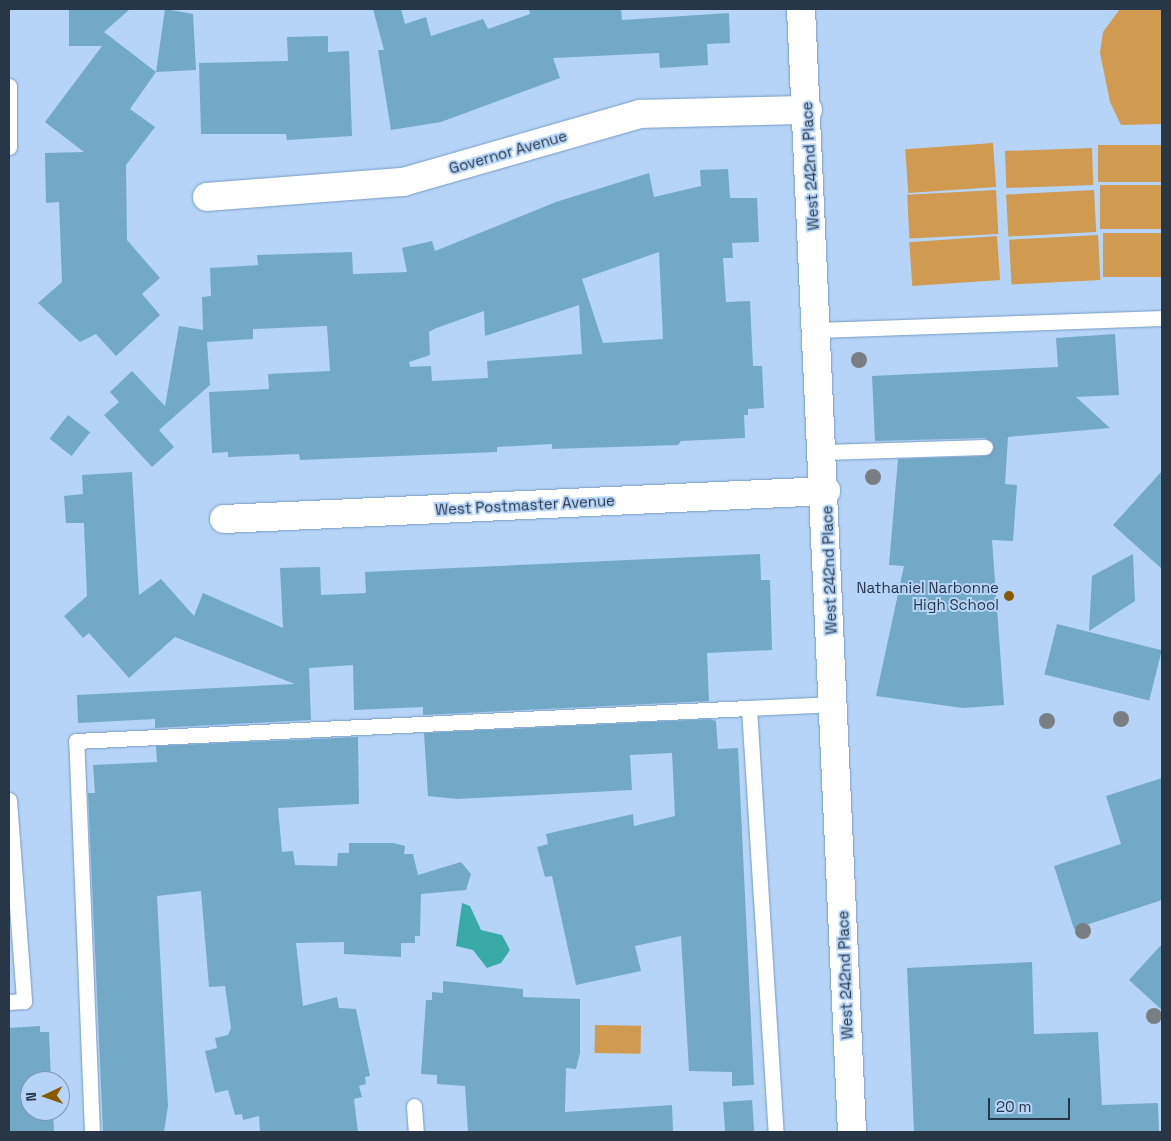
<!DOCTYPE html>
<style>
body{margin:0}
#map{position:relative;width:1171px;height:1141px;overflow:hidden;background:#b6d4f7;font-family:"Space Grotesk",sans-serif}
div>[style]{position:absolute}
[style*='--x']{left:calc(var(--x)*1px);top:calc(var(--y)*1px);width:calc(var(--w)*1px);rotate:calc(var(--a)*1deg)}
.green>*{inset:0;background:#d09a51;transform-origin:0 0}
.water>*{inset:0;background:#3aaaa8}
.building>*{inset:0;background:#72a9c7;transform-origin:0 0}
.roads{filter:drop-shadow(0 0 1px #779bc4) drop-shadow(0 0 1px #779bc4)}
.service>*{height:15px;margin:-7.5px;padding:0 7.5px;transform-origin:7.5px;border-radius:7.5px;background:#fff}
.minor>*{height:28px;margin:-14px;padding:0 14px;transform-origin:14px;border-radius:14px;background:#fff}
.tertiary>*{height:28px;margin:-14px;padding:0 14px;transform-origin:14px;border-radius:14px;background:#fff}
.trees>*{width:16px;height:16px;margin:-8px;border-radius:50%;background:#797e82}
.dots>*{width:14px;height:14px;translate:-50% -50%;box-sizing:border-box;border:2px solid #b6d4f7;border-radius:50%}
span{translate:-50% -50%;white-space:nowrap;text-align:center;line-height:1.15;-webkit-text-stroke:4px #b6d4f7;paint-order:stroke}
.street-label{font-size:15px;color:#283748}
.poi-label{font-size:15px;color:#283748}
.right{translate:-100% -50%;text-align:right}
.frame{position:absolute;inset:0;border:10px solid #283748;pointer-events:none}
.north{position:absolute;left:20px;top:1071px;width:50px;height:50px;box-sizing:border-box;background:#b6d4f7;border:1px solid #7d95b1;border-radius:50%;rotate:267deg;font-size:14px;font-weight:700;line-height:20px;text-align:center;color:#283748}
.north::after{content:'';display:block;margin:auto;width:18px;height:22px;background:#895900;clip-path:polygon(50% 0,100% 100%,50% 72%,0 100%)}
.scale{position:absolute;left:988px;top:1098px;width:82px;height:22px;box-sizing:border-box;border:2px solid #283748;border-top:0;padding-left:6px;font-size:15px;line-height:18px;white-space:nowrap;color:#283748;-webkit-text-stroke:4px #b6d4f7;paint-order:stroke}
</style>
<div id="map">
<div class="green">
<div style="clip-path:polygon(1120px 9px,1162px 9px,1162px 124px,1121px 125px,1110px 102px,1100px 53px,1103px 32px)"></div>
<div style="left:993px;top:143px;width:44px;height:88px;rotate:86deg"></div>
<div style="left:1162px;top:145px;width:37px;height:64px;rotate:90deg"></div>
<div style="left:1092px;top:148px;width:37px;height:87px;rotate:88deg"></div>
<div style="left:1162px;top:185px;width:44px;height:62px;rotate:90deg"></div>
<div style="left:996px;top:190px;width:44px;height:89px;rotate:87deg"></div>
<div style="left:1094px;top:190px;width:42px;height:88px;rotate:87deg"></div>
<div style="left:1162px;top:233px;width:44px;height:59px;rotate:90deg"></div>
<div style="left:1098px;top:235px;width:45px;height:89px;rotate:87deg"></div>
<div style="left:997px;top:236px;width:44px;height:88px;rotate:86deg"></div>
<div style="left:595px;top:1025px;width:46px;height:28px;rotate:1deg"></div>
</div>
<div class="water">
<div style="clip-path:polygon(462px 903px,470px 906px,481px 930px,502px 935px,510px 950px,501px 963px,487px 968px,473px 950px,456px 946px)"></div>
</div>
<div class="building">
<div style="clip-path:polygon(69px 9px,130px 9px,104px 32px,156px 72px,165px 9px,193px 14px,196px 70px,156px 72px,130px 109px,155px 127px,126px 165px,127px 240px,160px 278px,142px 294px,160px 315px,116px 356px,96px 334px,80px 342px,38px 303px,62px 282px,59px 202px,46px 203px,45px 153px,84px 152px,45px 122px,102px 46px,69px 46px)"></div>
<div style="clip-path:polygon(373px 9px,401px 9px,405px 24px,426px 17px,431px 36px,483px 19px,488px 29px,530px 14px,529px 9px,621px 9px,622px 20px,729px 13px,730px 43px,707px 44px,708px 65px,660px 68px,659px 53px,553px 58px,560px 78px,441px 122px,391px 130px,378px 50px,384px 50px)"></div>
<div style="clip-path:polygon(328px 36px,328px 52px,349px 51px,352px 136px,287px 140px,286px 134px,201px 134px,199px 63px,288px 61px,287px 37px)"></div>
<div style="clip-path:polygon(evenodd,728px 169px,730px 198px,757px 198px,759px 242px,732px 243px,733px 258px,723px 258px,726px 302px,750px 301px,753px 366px,762px 366px,764px 408px,748px 409px,748px 415px,744px 415px,745px 438px,681px 441px,678px 445px,552px 449px,552px 444px,497px 447px,497px 452px,300px 460px,299px 454px,228px 457px,228px 452px,212px 453px,209px 392px,269px 389px,268px 374px,330px 371px,327px 326px,253px 329px,253px 339px,207px 342px,210px 385px,159px 430px,174px 447px,152px 467px,104px 415px,119px 402px,110px 392px,132px 371px,165px 406px,179px 326px,203px 330px,202px 297px,211px 296px,210px 268px,258px 265px,257px 255px,352px 252px,353px 274px,407px 272px,402px 248px,432px 241px,435px 251px,556px 202px,649px 173px,654px 197px,701px 186px,700px 170px,728px 169px,659px 252px,663px 339px,603px 343px,582px 279px,659px 252px,728px 169px,579px 305px,582px 354px,487px 361px,488px 378px,432px 381px,431px 366px,410px 367px,409px 362px,430px 355px,429px 332px,434px 329px,484px 311px,485px 336px,579px 305px)"></div>
<div style="clip-path:polygon(1115px 334px,1119px 395px,1076px 397px,1110px 428px,1008px 437px,1005px 484px,1017px 485px,1013px 541px,992px 540px,1004px 705px,963px 708px,876px 696px,904px 566px,889px 565px,898px 459px,985px 456px,994px 447px,985px 438px,875px 441px,872px 376px,1058px 367px,1056px 338px)"></div>
<div style="left:68px;top:415px;width:28px;height:30px;rotate:38deg"></div>
<div style="clip-path:polygon(1162px 471px,1162px 569px,1113px 525px)"></div>
<div style="clip-path:polygon(132px 472px,139px 595px,161px 579px,194px 616px,203px 593px,283px 628px,280px 568px,320px 567px,321px 595px,366px 593px,365px 572px,760px 554px,761px 580px,770px 580px,772px 650px,707px 653px,709px 701px,423px 715px,423px 707px,354px 710px,353px 665px,309px 668px,311px 720px,155px 728px,155px 719px,78px 723px,77px 695px,295px 684px,175px 637px,129px 678px,89px 633px,83px 638px,64px 616px,87px 596px,84px 523px,66px 523px,64px 496px,83px 494px,82px 475px)"></div>
<div style="clip-path:polygon(1133px 554px,1135px 601px,1089px 631px,1092px 576px)"></div>
<div style="left:1057px;top:624px;width:108px;height:52px;rotate:14deg"></div>
<div style="clip-path:polygon(710px 719px,716px 721px,718px 749px,738px 748px,754px 1085px,732px 1086px,732px 1072px,689px 1071px,681px 936px,635px 946px,641px 971px,576px 985px,552px 876px,545px 877px,537px 847px,548px 844px,546px 834px,633px 814px,634px 826px,675px 816px,672px 753px,630px 755px,632px 790px,457px 799px,428px 796px,424px 733px)"></div>
<div style="clip-path:polygon(358px 737px,359px 804px,278px 808px,282px 852px,293px 851px,295px 865px,337px 866px,338px 853px,349px 853px,349px 843px,393px 843px,405px 846px,404px 854px,413px 854px,418px 875px,461px 862px,471px 874px,466px 890px,421px 894px,420px 936px,415px 936px,415px 943px,401px 943px,401px 957px,344px 954px,344px 942px,296px 943px,303px 1006px,337px 997px,339px 1008px,356px 1009px,370px 1076px,365px 1077px,366px 1084px,359px 1086px,362px 1097px,354px 1099px,358px 1132px,260px 1132px,259px 1116px,243px 1120px,242px 1114px,235px 1115px,228px 1090px,215px 1093px,205px 1051px,217px 1048px,215px 1038px,228px 1035px,231px 1028px,225px 986px,209px 987px,201px 891px,157px 896px,168px 1106px,164px 1132px,103px 1131px,88px 793px,95px 793px,93px 765px,157px 762px,156px 746px)"></div>
<div style="clip-path:polygon(1162px 778px,1162px 900px,1074px 929px,1054px 866px,1121px 844px,1106px 796px)"></div>
<div style="clip-path:polygon(1162px 944px,1162px 1010px,1129px 980px)"></div>
<div style="clip-path:polygon(1032px 962px,1034px 1034px,1098px 1032px,1102px 1105px,1158px 1103px,1159px 1132px,914px 1132px,907px 968px)"></div>
<div style="clip-path:polygon(443px 981px,523px 989px,523px 997px,580px 999px,580px 1053px,576px 1069px,566px 1068px,565px 1112px,672px 1105px,673px 1132px,468px 1132px,465px 1086px,437px 1084px,437px 1075px,421px 1074px,426px 1000px,432px 1000px,432px 992px,443px 993px)"></div>
<div style="clip-path:polygon(40px 1026px,40px 1032px,49px 1032px,51px 1081px,30px 1081px,30px 1111px,53px 1111px,54px 1132px,9px 1132px,9px 1028px)"></div>
<div style="left:752px;top:1100px;width:32px;height:29px;rotate:86deg"></div>
</div>
<div class="roads">
<div class="service">
<div style="--x:9;--y:86;--w:61;--a:90"></div>
<div style="--x:818;--y:330;--w:344;--a:-2"></div>
<div style="--x:824;--y:452;--w:161;--a:-1.8"></div>
<div style="--x:749;--y:708;--w:85;--a:-2.7"></div>
<div style="--x:9;--y:800;--w:202;--a:85.7"></div>
<div style="--x:24;--y:1001;--w:15;--a:176"></div>
<div style="--x:414;--y:1106;--w:26;--a:86"></div>
<div style="--x:92;--y:1132;--w:391;--a:-92.3"></div>
<div style="--x:76;--y:741;--w:674;--a:-2.81"></div>
<div style="--x:749;--y:708;--w:425;--a:86.4"></div>
</div>
<div class="minor">
<div style="--x:207;--y:197;--w:197;--a:-4.4"></div>
<div style="--x:403;--y:182;--w:247;--a:-16"></div>
<div style="--x:640;--y:114;--w:168;--a:-1.4"></div>
<div style="--x:224;--y:519;--w:603;--a:-2.66"></div>
</div>
<div class="tertiary">
<div style="--x:801;--y:9;--w:1124;--a:87.4"></div>
</div>
</div>
<div class="trees">
<div style="left:859px;top:360px"></div>
<div style="left:873px;top:477px"></div>
<div style="left:1121px;top:719px"></div>
<div style="left:1047px;top:721px"></div>
<div style="left:1083px;top:931px"></div>
<div style="left:1154px;top:1016px"></div>
</div>
<div class="dots">
<div style="left:1009px;top:596px;background:#895900"></div>
</div>
<div class="street-label">
<span style="left:508px;top:152px;rotate:-16deg">Governor Avenue</span>
<span style="left:810px;top:166px;rotate:-93deg">West 242nd Place</span>
<span style="left:525px;top:505px;rotate:-3deg">West Postmaster Avenue</span>
<span style="left:829px;top:570px;rotate:-92deg">West 242nd Place</span>
<span style="left:845px;top:975px;rotate:-92deg">West 242nd Place</span>
</div>
<div class="poi-label">
<span class="right" style="left:999px;top:596px">Nathaniel Narbonne<br>High School</span>
</div>
<div class="frame"></div>
<div class="north">N</div>
<div class="scale">20 m</div>
</div>
